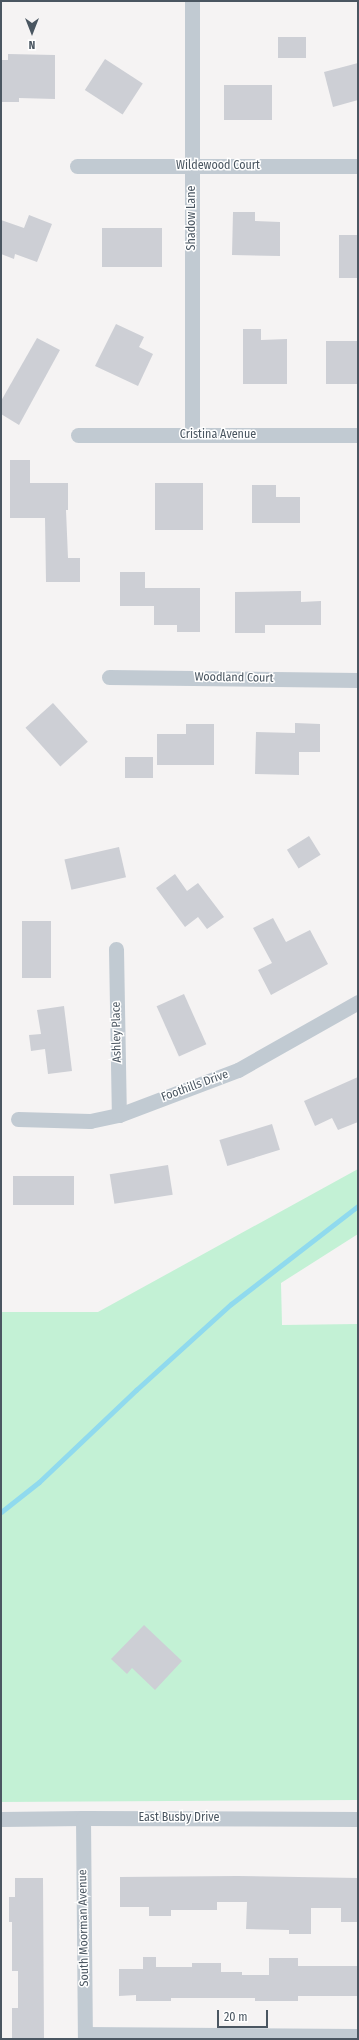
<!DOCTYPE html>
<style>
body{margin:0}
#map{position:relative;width:359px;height:2040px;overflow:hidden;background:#f5f3f3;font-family:"Fira Sans Condensed",sans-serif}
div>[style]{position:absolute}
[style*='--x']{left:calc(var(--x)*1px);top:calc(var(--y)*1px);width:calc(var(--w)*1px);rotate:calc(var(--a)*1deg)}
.green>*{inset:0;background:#c3f1d5}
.stream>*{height:5px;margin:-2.5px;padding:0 2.5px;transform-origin:2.5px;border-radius:2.5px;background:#90daee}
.building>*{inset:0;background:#cdcfd5;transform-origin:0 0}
.minor>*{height:15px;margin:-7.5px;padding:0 7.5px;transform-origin:7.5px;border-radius:7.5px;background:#c1cad2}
span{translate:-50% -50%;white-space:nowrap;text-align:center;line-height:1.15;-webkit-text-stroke:3px #fff;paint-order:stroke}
.street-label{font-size:12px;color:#4a5661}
.frame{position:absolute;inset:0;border:2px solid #4a5661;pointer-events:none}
.north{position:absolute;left:12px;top:12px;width:40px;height:40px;-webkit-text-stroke:3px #fff;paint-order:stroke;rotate:180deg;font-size:11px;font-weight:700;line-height:16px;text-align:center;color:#4a5661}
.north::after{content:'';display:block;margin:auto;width:14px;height:18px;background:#4a5661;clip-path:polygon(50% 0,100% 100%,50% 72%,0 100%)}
.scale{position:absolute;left:217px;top:2010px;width:51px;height:18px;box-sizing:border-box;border:2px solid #4a5661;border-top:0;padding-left:5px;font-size:12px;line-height:14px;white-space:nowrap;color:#4a5661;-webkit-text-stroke:3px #fff;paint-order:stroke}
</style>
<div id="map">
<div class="green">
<div style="clip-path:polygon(358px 1169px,358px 1234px,281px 1283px,282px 1325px,358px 1324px,358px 1800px,1px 1802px,1px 1312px,98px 1312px)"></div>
</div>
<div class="stream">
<div style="--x:1;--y:1512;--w:48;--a:-38.3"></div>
<div style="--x:39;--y:1482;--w:134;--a:-43.5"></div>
<div style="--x:136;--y:1390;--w:128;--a:-42.2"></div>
<div style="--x:231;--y:1304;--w:160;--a:-37.7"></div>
</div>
<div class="building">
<div style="left:278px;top:37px;width:28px;height:21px"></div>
<div style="clip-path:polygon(8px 54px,55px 55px,55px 99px,19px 98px,19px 102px,1px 102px,1px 60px,8px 60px)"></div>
<div style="left:105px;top:59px;width:45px;height:37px;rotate:33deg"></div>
<div style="clip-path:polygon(358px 63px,358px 100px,333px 107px,324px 72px)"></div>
<div style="left:224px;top:85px;width:48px;height:35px"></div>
<div style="clip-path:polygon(233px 212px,255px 212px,255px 221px,280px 222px,280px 256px,232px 255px)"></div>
<div style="clip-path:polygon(29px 215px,52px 224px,37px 262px,15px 254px,14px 259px,1px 254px,1px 220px,24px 228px)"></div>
<div style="left:102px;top:228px;width:60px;height:39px"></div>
<div style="left:339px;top:235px;width:19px;height:43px"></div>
<div style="clip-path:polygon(116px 324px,144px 337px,139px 347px,153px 354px,138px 386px,95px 366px)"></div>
<div style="clip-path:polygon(243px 329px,261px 329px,261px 340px,287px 339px,287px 384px,243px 384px)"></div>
<div style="clip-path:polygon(37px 338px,60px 350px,19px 425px,1px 414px,1px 401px)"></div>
<div style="left:326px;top:341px;width:32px;height:43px"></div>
<div style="clip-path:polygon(10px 460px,30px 460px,30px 483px,68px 483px,68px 510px,66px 510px,68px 558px,80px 558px,80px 582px,46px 582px,45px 518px,10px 518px)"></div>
<div style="left:155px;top:483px;width:48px;height:47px"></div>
<div style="clip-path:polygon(252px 485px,276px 485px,276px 497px,300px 497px,300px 523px,252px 523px)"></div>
<div style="clip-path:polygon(120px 572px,145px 572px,145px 588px,200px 588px,200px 632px,177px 632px,177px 625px,154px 625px,154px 606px,120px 606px)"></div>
<div style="clip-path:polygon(301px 591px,301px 602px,321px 601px,321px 625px,265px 625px,265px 633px,235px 633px,235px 592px)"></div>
<div style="left:53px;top:703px;width:52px;height:37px;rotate:48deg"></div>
<div style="clip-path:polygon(295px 723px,320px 724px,320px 752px,299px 752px,299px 775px,255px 774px,256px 732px,295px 733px)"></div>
<div style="clip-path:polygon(186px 724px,214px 724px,214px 765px,157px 765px,157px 734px,186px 734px)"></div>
<div style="left:125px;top:757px;width:28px;height:21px"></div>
<div style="left:309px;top:836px;width:22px;height:26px;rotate:58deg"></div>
<div style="left:119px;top:847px;width:31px;height:56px;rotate:77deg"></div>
<div style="clip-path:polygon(175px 874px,187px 891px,198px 883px,224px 917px,207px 929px,198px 917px,185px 927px,156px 888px)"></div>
<div style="clip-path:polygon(273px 918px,286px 942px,310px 930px,328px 964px,271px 995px,258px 970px,272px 963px,253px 928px)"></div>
<div style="left:22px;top:921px;width:29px;height:57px"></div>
<div style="left:184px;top:994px;width:55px;height:30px;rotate:66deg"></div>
<div style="clip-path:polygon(64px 1006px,72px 1071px,48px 1074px,45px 1049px,31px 1051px,29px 1035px,41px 1034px,37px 1010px)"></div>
<div style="clip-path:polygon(358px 1077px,358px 1122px,338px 1130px,332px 1118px,315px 1126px,304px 1101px)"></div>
<div style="left:272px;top:1124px;width:27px;height:55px;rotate:73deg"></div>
<div style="left:168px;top:1165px;width:30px;height:59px;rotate:81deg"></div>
<div style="left:13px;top:1176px;width:61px;height:29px"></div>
<div style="clip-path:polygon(144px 1625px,182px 1661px,155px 1690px,132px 1668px,127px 1674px,111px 1659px)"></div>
<div style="clip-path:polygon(237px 1876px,358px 1878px,358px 1922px,341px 1922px,341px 1908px,311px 1908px,311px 1934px,289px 1934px,289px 1930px,246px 1929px,247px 1902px,217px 1902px,217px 1910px,171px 1910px,171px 1916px,149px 1916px,149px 1907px,120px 1907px,120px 1877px)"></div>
<div style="clip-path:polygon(15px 1878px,43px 1878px,44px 2039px,12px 2039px,12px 2008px,18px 2008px,18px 1971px,12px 1971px,12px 1922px,9px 1922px,9px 1897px,15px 1897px)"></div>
<div style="clip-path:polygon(143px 1957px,156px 1957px,156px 1967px,192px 1967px,192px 1963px,221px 1963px,221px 1972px,242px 1972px,242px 1975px,269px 1975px,269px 1958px,298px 1958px,298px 1966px,358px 1966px,358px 1996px,298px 1996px,298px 2001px,255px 2001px,255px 1998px,171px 1998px,171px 2001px,136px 2001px,136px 1995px,119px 1996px,119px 1969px,143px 1969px)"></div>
</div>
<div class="minor">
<div style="--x:192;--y:1;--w:434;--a:90"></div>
<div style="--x:77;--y:166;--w:281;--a:0"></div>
<div style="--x:78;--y:435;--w:280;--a:0"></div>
<div style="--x:109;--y:677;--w:249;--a:0.7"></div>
<div style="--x:116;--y:949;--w:166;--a:89"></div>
<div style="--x:18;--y:1119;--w:72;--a:1.6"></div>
<div style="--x:90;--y:1121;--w:30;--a:-12"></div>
<div style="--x:119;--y:1115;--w:127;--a:-20.7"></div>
<div style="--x:238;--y:1070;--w:138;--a:-29.5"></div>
<div style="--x:83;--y:1818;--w:221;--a:89.5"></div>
<div style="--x:1;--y:1819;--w:82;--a:-0.7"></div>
<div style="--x:83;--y:1818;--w:275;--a:0.2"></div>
<div style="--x:85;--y:2034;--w:273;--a:0.4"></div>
</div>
<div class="street-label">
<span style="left:218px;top:166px">Wildewood Court</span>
<span style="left:192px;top:218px;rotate:-90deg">Shadow Lane</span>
<span style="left:218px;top:435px">Cristina Avenue</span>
<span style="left:234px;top:678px;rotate:1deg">Woodland Court</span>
<span style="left:117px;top:1032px;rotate:-91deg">Ashley Place</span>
<span style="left:195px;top:1086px;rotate:-20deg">Foothills Drive</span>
<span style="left:179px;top:1818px">East Busby Drive</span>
<span style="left:84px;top:1928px;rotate:-91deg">South Moorman Avenue</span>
</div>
<div class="frame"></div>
<div class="north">N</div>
<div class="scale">20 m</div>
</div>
